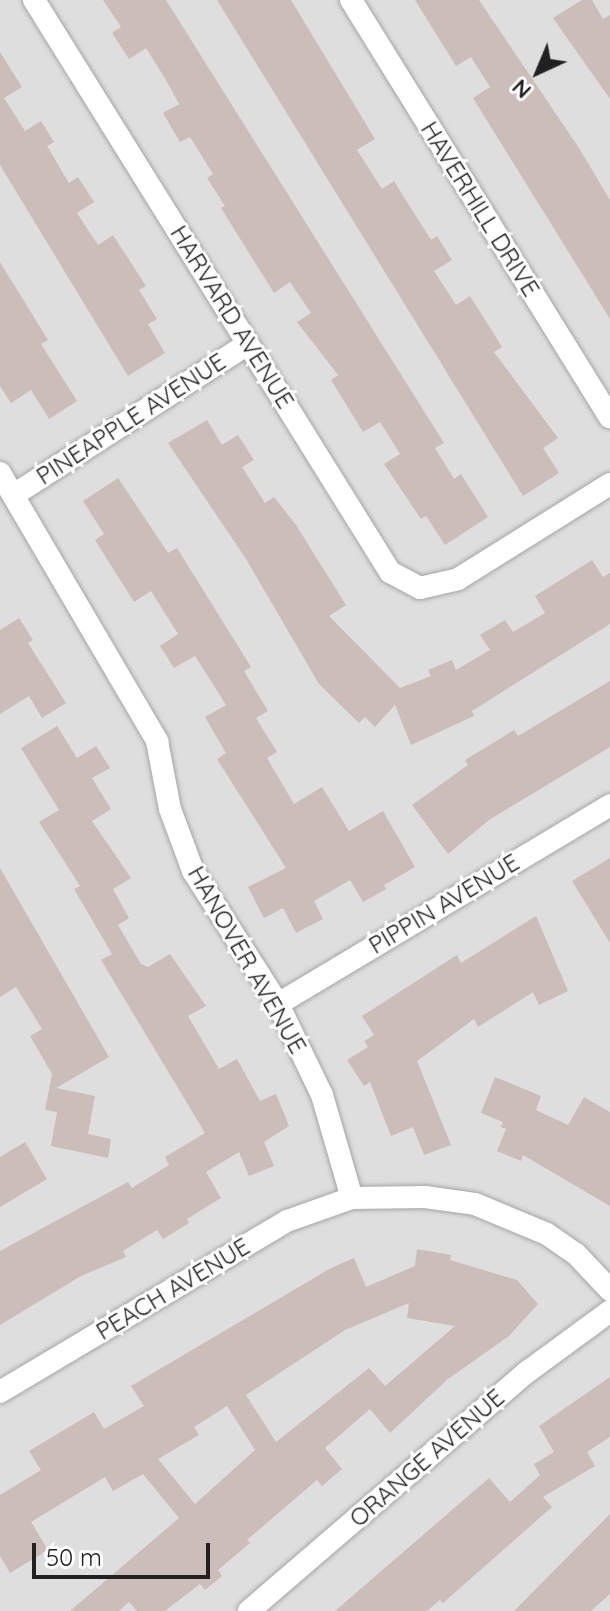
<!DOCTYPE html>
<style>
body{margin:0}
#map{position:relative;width:610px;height:1611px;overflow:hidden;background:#f2ece7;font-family:Quicksand,sans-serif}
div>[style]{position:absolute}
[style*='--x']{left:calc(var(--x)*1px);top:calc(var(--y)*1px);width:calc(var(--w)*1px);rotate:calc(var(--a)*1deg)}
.residential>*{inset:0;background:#dfdede;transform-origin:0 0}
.building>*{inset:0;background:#cbbdba}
.roads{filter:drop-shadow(0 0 2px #a5a5a5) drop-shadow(0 0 2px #a5a5a5)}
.street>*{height:22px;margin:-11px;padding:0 11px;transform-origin:11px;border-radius:11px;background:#fff}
span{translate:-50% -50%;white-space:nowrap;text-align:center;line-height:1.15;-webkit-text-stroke:6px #fff;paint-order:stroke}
.street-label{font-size:24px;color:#212121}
.north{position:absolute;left:498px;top:32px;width:80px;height:80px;-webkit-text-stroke:6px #fff;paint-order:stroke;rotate:224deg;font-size:22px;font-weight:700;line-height:32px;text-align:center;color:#212121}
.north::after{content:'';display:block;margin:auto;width:28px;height:36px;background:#212121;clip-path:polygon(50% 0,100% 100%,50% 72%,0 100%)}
.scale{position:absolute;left:32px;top:1543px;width:178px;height:36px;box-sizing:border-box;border:4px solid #212121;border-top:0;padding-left:10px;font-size:24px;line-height:28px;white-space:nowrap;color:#212121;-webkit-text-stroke:6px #fff;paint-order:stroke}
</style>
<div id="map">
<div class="residential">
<div style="left:0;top:0;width:610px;height:1611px"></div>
</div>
<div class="building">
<div style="clip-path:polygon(103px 0,166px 0,444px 443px,435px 448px,454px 479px,461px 474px,488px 517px,445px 545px,426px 516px,421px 519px,384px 464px,400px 454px,380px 422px,363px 432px,331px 380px,338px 375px,297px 322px,311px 313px,290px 282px,274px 293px,221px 208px,225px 206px,207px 178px,213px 174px,190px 137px,180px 142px,163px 113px,179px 104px,166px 80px,146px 48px,129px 59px,112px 33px,121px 27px)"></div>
<div style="clip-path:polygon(217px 0,291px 0,375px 139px,357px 150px,382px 189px,394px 181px,431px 240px,437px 236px,452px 260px,434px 271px,456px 305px,470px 296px,502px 347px,494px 352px,558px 438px,543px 448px,559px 473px,523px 496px)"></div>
<div style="clip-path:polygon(415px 0,479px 0,579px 148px,610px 200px,610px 319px,473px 98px,490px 87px,471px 57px,456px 66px)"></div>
<div style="clip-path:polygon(582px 0,592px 0,603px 19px,610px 15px,610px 99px,553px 18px)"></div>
<div style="clip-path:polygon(0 52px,22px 87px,4px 98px,25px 131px,41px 121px,54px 142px,47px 146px,69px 183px,78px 177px,94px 202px,77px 213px,98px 245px,113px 235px,146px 286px,139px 290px,157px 319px,148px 324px,165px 353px,128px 376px,0 165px)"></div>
<div style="clip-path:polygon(0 262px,48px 340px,41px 344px,77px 401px,49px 419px,31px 390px,11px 403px,0 386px)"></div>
<div style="clip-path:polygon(207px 420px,222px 445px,238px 435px,254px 460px,242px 467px,265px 503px,274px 497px,296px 525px,346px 605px,329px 616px,400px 688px,431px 676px,428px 670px,452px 660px,456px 670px,490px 650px,480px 635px,505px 620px,513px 632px,545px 613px,535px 596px,592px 560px,603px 577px,610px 573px,610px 624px,472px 711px,474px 716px,411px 745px,395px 705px,375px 727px,365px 717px,359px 723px,319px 684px,246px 559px,168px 443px)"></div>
<div style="clip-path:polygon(118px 478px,168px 553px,177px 548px,251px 667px,244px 671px,268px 711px,256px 718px,277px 752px,267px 758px,294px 804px,322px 787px,349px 831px,383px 811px,415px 867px,384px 885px,386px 889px,363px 902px,350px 880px,314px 901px,323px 919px,296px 933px,283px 908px,264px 918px,248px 887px,286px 868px,217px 759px,226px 753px,205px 717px,226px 705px,195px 656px,174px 668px,160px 646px,178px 634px,151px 591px,134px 602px,95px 540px,104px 534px,83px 501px)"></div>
<div style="clip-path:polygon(19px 618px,33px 640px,28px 643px,66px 703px,42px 718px,29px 696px,0 714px,0 630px)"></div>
<div style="clip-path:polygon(610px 681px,610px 747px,489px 820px,448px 854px,412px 805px,468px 765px,465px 760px,514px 730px,518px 736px)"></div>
<div style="clip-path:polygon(57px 726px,77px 758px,96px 746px,110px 768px,92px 778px,111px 809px,92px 821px,131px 878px,113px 889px,129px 918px,118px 925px,141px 964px,148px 967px,170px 954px,206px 1006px,188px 1016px,219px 1069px,237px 1059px,260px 1101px,276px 1094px,289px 1126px,264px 1142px,274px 1166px,249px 1176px,239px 1152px,206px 1172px,221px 1198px,187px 1219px,189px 1223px,163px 1239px,157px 1230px,123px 1251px,126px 1257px,81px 1276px,0 1325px,0 1251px,128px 1182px,132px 1188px,169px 1165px,165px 1157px,205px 1133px,101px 960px,112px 954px,74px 889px,80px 886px,39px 822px,59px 810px,21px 748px)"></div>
<div style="clip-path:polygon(610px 858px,610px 943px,572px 881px)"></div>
<div style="clip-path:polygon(0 868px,109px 1057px,56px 1088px,95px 1096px,88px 1134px,111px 1139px,108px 1158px,51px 1146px,57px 1112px,45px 1110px,52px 1074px,30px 1036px,42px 1029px,16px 987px,0 997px)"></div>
<div style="clip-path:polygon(536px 916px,568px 991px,539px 1005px,533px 992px,478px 1027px,474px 1019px,417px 1061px,451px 1145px,424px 1155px,413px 1127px,391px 1136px,370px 1082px,364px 1086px,347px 1060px,368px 1047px,364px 1041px,374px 1035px,362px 1016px,457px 955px,461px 963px)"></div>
<div style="clip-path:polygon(495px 1077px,541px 1096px,536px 1110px,568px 1125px,584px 1097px,610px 1112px,610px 1206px,523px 1155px,521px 1161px,497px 1151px,506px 1129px,501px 1127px,503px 1122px,481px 1113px)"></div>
<div style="clip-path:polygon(25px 1142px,47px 1179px,0 1207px,0 1157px)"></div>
<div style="clip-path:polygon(evenodd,417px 1249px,451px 1255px,450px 1260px,517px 1280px,538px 1304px,509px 1336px,448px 1379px,390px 1433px,370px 1409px,325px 1448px,342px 1469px,322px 1486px,317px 1480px,247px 1540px,250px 1543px,218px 1570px,222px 1576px,205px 1590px,200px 1584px,165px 1611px,137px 1611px,129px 1602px,119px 1611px,70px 1611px,179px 1518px,143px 1474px,113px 1491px,105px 1477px,31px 1522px,48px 1550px,10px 1573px,0 1556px,0 1495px,41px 1470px,29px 1451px,94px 1412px,104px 1429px,144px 1406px,131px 1386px,331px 1268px,354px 1258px,366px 1287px,415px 1266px,417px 1249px,409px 1303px,407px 1318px,455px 1326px,385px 1386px,369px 1368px,276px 1442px,246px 1395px,345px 1330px,409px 1303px,417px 1249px,227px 1406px,255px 1450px,195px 1504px,158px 1459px,199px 1435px,194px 1427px,227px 1406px)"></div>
<div style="clip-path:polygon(610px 1377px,610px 1437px,587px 1452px,595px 1466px,543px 1497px,552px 1507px,443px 1603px,440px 1600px,427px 1611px,335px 1611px,489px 1478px,510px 1502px,540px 1475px,534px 1464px,554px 1452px,539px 1426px)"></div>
<div style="clip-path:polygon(610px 1514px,610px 1594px,591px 1611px,514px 1611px)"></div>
</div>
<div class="roads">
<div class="street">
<div style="--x:34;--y:0;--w:674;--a:58.1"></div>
<div style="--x:390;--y:572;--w:34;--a:28"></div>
<div style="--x:420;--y:588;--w:39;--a:-13"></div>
<div style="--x:458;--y:579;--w:179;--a:-32"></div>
<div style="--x:351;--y:0;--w:491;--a:58.2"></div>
<div style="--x:0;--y:473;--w:311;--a:59.6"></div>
<div style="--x:157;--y:741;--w:69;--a:79.2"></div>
<div style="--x:170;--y:809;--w:66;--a:69.6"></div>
<div style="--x:193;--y:871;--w:158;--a:57.4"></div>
<div style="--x:278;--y:1004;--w:101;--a:64.2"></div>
<div style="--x:322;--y:1095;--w:107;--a:73.8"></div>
<div style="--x:15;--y:494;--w:277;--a:-32.8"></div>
<div style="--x:278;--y:1004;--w:387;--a:-30.9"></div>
<div style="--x:0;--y:1392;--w:334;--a:-30.8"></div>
<div style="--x:287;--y:1221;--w:69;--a:-19.5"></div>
<div style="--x:352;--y:1198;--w:73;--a:-0.8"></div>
<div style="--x:425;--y:1197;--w:50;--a:8"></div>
<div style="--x:475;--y:1204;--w:78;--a:22.6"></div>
<div style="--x:547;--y:1234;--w:35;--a:35"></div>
<div style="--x:576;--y:1254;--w:50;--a:46.6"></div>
<div style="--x:249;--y:1611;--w:367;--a:-40.7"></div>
<div style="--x:527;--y:1372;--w:103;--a:-36.3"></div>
</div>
</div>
<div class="street-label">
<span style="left:480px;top:209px;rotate:58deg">HAVERHILL DRIVE</span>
<span style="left:232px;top:317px;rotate:58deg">HARVARD AVENUE</span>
<span style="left:131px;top:419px;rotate:-33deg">PINEAPPLE AVENUE</span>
<span style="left:444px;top:904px;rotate:-31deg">PIPPIN AVENUE</span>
<span style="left:247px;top:960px;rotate:60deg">HANOVER AVENUE</span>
<span style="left:173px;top:1289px;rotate:-31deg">PEACH AVENUE</span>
<span style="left:427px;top:1458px;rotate:-41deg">ORANGE AVENUE</span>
</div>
<div class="north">N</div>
<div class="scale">50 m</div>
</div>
